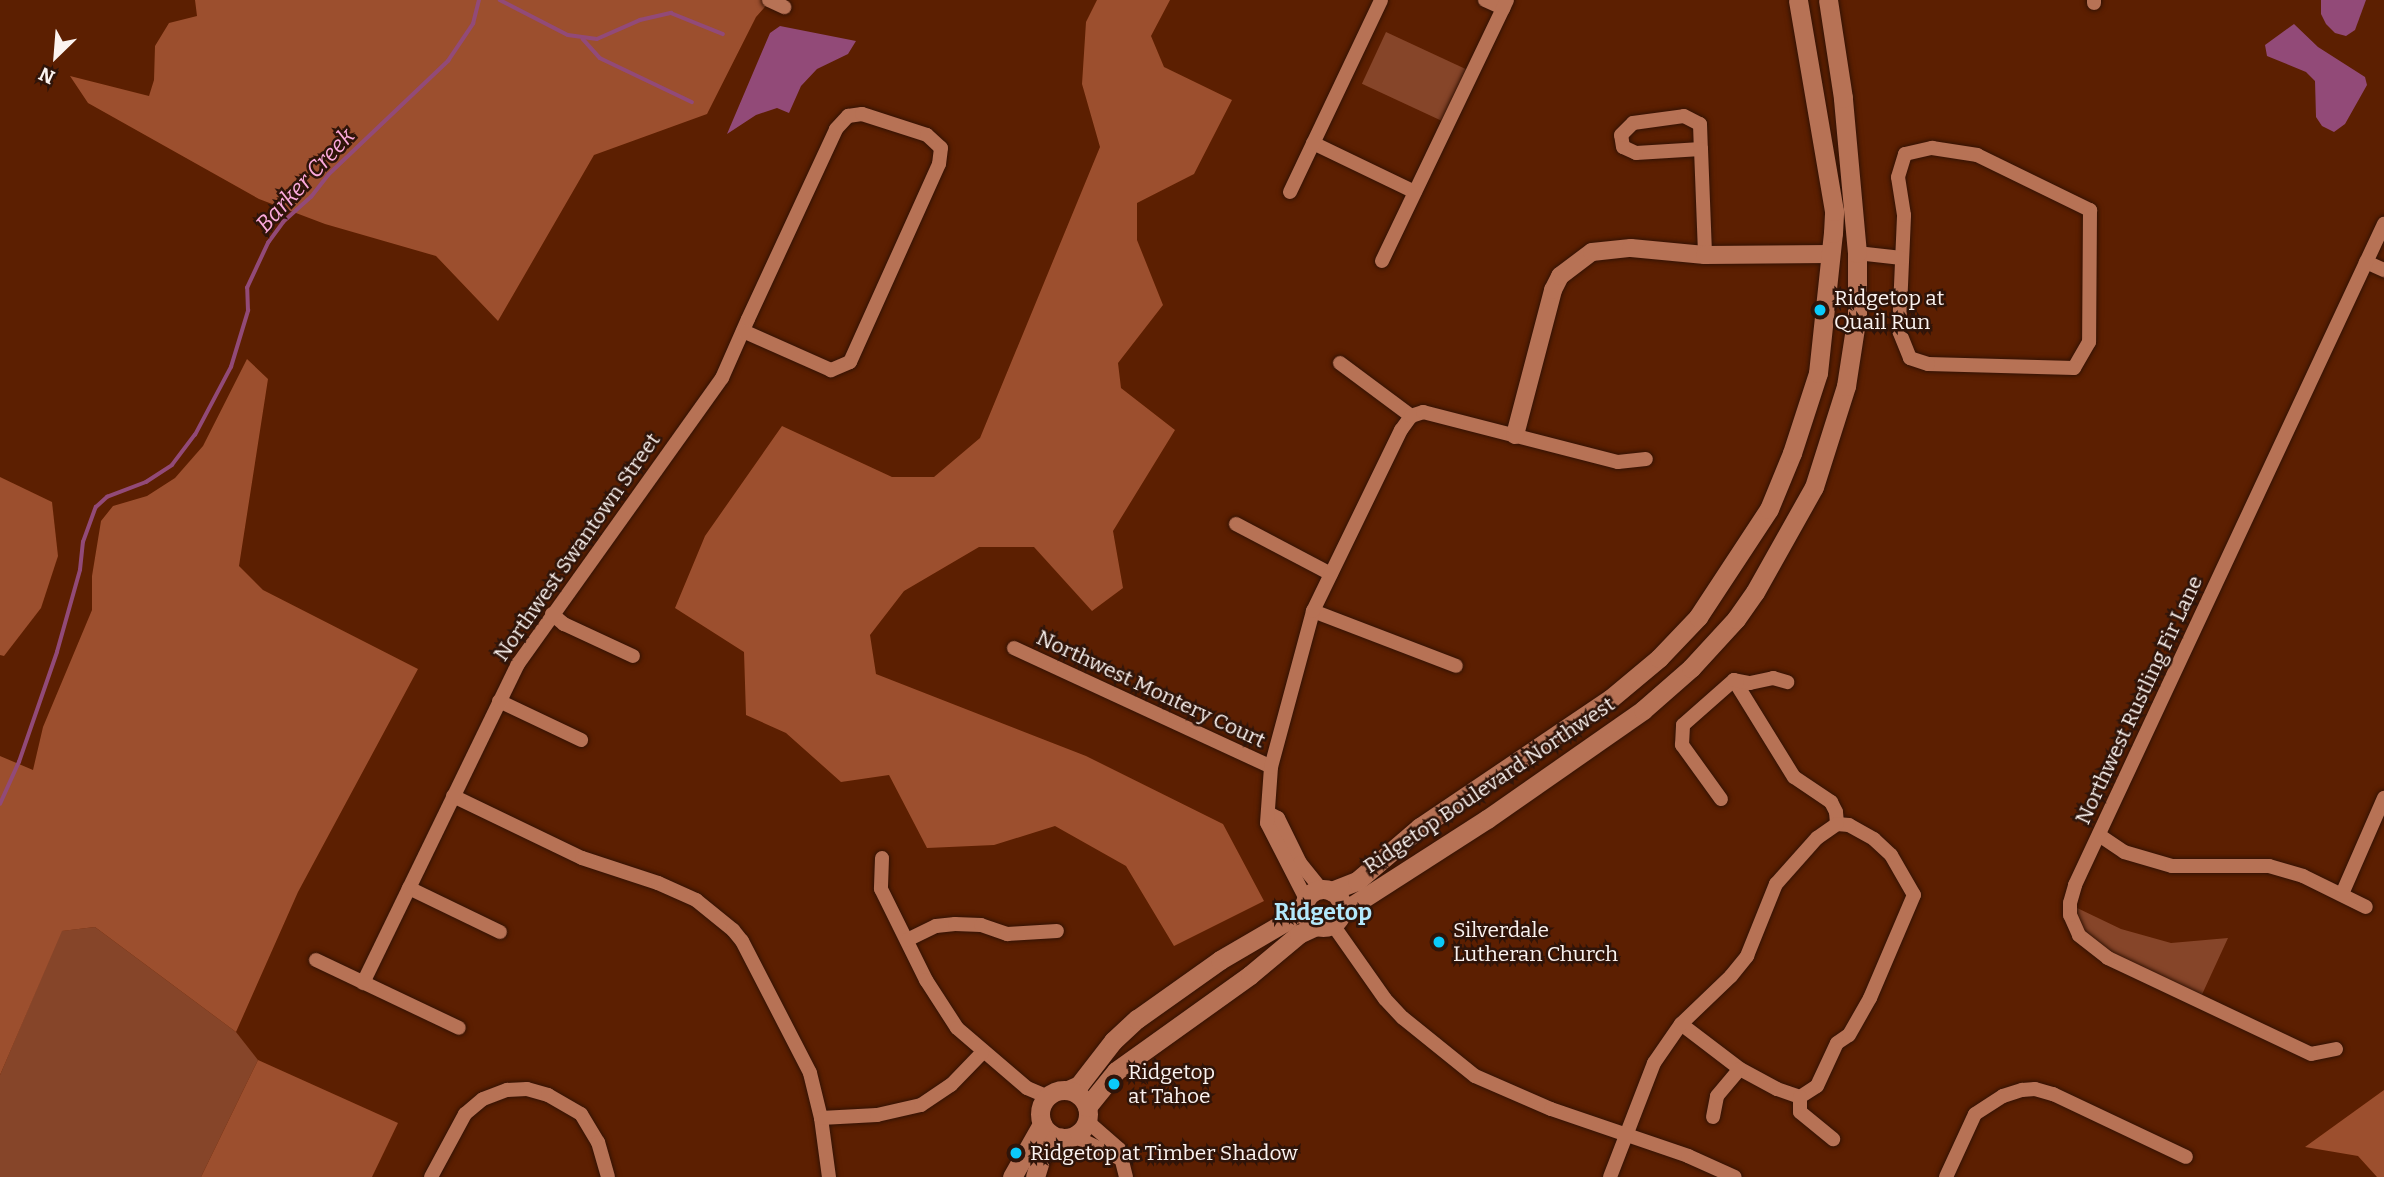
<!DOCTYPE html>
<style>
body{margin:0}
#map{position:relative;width:2384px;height:1177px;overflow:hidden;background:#5c1f01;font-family:Bitter,serif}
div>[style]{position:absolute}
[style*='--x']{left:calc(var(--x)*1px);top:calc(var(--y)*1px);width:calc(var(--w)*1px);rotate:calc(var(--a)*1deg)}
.green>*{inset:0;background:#864529;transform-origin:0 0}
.forest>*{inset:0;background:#9c4f2e}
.water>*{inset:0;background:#924a78}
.stream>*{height:3.5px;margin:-1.75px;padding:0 1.75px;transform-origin:1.75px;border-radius:1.75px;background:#924a78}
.roads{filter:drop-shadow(0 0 2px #321204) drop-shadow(0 0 2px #321204)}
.minor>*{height:14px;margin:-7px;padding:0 7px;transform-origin:7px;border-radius:7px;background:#b77255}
.tertiary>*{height:18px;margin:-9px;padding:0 9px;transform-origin:9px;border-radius:9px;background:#b77255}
.secondary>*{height:19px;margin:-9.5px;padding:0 9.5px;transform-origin:9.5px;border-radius:9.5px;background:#b77255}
.secondary>.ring{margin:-9.5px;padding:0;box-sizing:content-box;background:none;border:19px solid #b77255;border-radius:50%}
.dots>*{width:19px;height:19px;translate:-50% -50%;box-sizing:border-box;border:4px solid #2f1409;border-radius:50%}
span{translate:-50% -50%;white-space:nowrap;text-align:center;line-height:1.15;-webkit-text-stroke:5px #2f1409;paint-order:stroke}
.poi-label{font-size:21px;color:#fbf3f0}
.left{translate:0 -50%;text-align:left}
.street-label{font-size:21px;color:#fbf3f0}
.water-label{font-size:23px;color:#fcaadc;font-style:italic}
.neighbourhood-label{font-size:23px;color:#b3e8fb;font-weight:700}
.north{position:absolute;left:21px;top:21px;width:70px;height:70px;-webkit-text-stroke:5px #2f1409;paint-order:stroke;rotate:205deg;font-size:19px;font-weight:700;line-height:28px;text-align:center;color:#fbf3f0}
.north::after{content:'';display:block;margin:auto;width:24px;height:32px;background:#fbf3f0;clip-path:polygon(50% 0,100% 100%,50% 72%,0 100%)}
</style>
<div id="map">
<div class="green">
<div style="left:1386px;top:32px;width:89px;height:57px;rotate:25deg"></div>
<div style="clip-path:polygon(2073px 906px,2121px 929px,2171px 943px,2228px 938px,2199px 1001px,2088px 944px)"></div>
<div style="clip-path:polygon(95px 927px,236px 1032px,258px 1060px,201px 1177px,0 1177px,0 1075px,61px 931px)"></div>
</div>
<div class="forest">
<div style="clip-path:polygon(195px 0,771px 0,756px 17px,707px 114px,594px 155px,498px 321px,436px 256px,325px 224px,259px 199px,88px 103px,70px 76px,149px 96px,154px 80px,155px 46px,169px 23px,197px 16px)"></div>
<div style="clip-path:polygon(1097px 0,1170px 0,1151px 36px,1164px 67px,1232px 100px,1194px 174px,1137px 203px,1137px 240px,1163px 305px,1118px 363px,1121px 388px,1175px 430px,1113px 531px,1123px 588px,1092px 611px,1034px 547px,979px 547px,904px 591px,870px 635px,876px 674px,1086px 756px,1223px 824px,1264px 901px,1174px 946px,1126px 866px,1055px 826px,994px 845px,927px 848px,889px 775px,841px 782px,786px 733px,746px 715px,744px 652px,675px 608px,705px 536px,782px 426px,892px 477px,934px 477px,980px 438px,1100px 147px,1082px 84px,1086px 22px)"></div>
<div style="clip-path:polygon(247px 359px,268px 379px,239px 566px,263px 590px,418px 669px,298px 892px,236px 1032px,95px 927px,62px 931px,0 1075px,0 756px,33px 770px,43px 727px,92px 610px,92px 576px,101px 521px,113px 506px,147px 496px,175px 478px,203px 446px)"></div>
<div style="clip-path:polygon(0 477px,52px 502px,58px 556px,41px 608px,4px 656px,0 655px)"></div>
<div style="clip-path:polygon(258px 1060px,398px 1123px,372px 1177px,201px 1177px)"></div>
<div style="clip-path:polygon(2384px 1090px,2384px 1177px,2377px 1177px,2358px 1156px,2305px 1147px)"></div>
</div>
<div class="water">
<div style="clip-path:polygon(2321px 0,2366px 0,2355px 30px,2346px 36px,2335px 33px,2326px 24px,2321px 14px)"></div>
<div style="clip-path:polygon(2294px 24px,2318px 47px,2365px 77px,2367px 85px,2345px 124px,2334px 132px,2322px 126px,2316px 117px,2315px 81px,2306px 72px,2267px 56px,2265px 45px)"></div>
<div style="clip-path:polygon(780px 26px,856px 41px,848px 54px,817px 69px,801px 86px,789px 113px,777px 108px,756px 115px,727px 134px,770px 33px)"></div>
</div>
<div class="stream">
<div style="--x:500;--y:0;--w:76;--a:27.2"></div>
<div style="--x:568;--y:35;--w:29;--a:8"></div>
<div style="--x:597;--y:39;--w:47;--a:-23.8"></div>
<div style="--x:640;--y:20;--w:32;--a:-13"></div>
<div style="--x:671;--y:13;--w:56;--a:22"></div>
<div style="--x:583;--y:39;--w:25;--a:48"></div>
<div style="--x:600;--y:58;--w:102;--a:25.6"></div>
<div style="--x:0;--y:804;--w:46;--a:-65.7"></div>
<div style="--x:19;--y:762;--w:116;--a:-70.9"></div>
<div style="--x:57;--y:652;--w:85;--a:-74.3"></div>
<div style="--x:80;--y:570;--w:28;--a:-84"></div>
<div style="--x:83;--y:542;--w:37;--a:-70"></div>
<div style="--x:96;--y:507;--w:15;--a:-42"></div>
<div style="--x:107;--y:497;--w:42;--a:-21"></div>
<div style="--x:146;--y:482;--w:31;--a:-33"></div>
<div style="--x:172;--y:465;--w:38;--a:-53"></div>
<div style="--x:195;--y:435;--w:77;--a:-62.1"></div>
<div style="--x:231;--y:367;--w:59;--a:-73.1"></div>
<div style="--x:248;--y:311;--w:23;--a:-92"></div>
<div style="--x:247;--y:288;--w:50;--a:-65"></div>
<div style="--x:268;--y:243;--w:26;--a:-54"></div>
<div style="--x:283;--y:222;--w:38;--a:-42"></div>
<div style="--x:311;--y:197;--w:28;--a:-52"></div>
<div style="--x:328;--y:175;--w:166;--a:-43.5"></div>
<div style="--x:448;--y:61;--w:45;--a:-56"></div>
<div style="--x:473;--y:24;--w:25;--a:-76"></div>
</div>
<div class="roads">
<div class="minor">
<div style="--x:769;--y:0;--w:17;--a:25"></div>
<div style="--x:1485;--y:0;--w:20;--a:24"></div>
<div style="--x:2094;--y:3;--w:3;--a:-90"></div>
<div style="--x:1313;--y:143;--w:113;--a:25.7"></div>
<div style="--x:1932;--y:148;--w:46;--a:8.8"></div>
<div style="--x:1977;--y:155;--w:126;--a:26"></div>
<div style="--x:2090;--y:210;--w:132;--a:90.4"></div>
<div style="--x:2089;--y:342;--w:30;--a:120"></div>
<div style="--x:2074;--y:368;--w:146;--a:-178.4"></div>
<div style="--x:1928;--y:364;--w:19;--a:-162"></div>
<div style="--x:1910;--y:358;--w:29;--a:-112"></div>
<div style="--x:1899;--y:331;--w:116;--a:-87.5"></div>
<div style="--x:1904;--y:215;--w:38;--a:-99"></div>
<div style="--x:1898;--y:177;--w:24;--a:-73"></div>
<div style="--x:1905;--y:154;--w:28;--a:-13"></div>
<div style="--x:1701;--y:149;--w:65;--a:176.5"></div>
<div style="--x:1636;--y:153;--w:14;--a:-155"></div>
<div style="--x:1623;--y:147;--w:12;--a:-99"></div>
<div style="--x:1621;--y:135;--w:17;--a:-45"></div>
<div style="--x:1633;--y:123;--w:51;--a:-7.8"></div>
<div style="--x:1684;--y:116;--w:18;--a:27"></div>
<div style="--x:1700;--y:124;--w:25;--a:88"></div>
<div style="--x:1701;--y:149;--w:106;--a:87.8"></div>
<div style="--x:1290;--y:192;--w:212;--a:-64.6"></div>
<div style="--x:1857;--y:253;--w:45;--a:6.3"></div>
<div style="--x:1382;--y:261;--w:289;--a:-64.4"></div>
<div style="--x:2366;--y:262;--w:20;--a:24"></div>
<div style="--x:1340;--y:363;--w:89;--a:36.7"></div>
<div style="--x:1236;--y:524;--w:107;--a:27.8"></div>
<div style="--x:1313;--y:611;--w:153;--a:21"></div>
<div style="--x:552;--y:614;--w:16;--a:40"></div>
<div style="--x:564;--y:624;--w:76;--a:24.9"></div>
<div style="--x:1014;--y:648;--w:283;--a:24.8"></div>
<div style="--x:1734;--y:680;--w:114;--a:58.3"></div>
<div style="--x:1794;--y:777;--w:45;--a:34"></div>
<div style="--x:1831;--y:802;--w:11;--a:63"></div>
<div style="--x:1836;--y:812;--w:12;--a:85"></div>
<div style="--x:499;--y:701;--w:91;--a:25.4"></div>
<div style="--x:453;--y:796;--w:143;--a:25.7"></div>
<div style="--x:582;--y:858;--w:80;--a:18.2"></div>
<div style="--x:658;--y:883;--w:42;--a:24.1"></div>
<div style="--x:696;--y:900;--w:48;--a:39"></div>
<div style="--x:733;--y:930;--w:14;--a:51"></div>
<div style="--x:742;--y:941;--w:148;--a:62.7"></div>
<div style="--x:810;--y:1073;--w:46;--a:76.3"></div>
<div style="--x:821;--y:1118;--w:60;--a:82.3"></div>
<div style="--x:1721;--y:799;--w:67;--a:-125.8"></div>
<div style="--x:1682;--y:745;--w:20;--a:-87"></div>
<div style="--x:1683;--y:725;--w:68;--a:-41.4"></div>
<div style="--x:1734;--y:680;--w:16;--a:11"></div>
<div style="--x:1750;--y:683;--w:24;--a:-12"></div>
<div style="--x:1773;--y:678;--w:15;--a:16"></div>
<div style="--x:1268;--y:813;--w:11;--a:27"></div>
<div style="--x:1278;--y:818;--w:50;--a:63.9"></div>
<div style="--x:1300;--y:863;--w:33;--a:51"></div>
<div style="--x:2099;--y:835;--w:30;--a:34"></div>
<div style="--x:2124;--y:852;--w:50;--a:16.3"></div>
<div style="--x:2172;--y:866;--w:97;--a:0"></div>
<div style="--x:2269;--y:866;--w:35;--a:16"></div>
<div style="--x:2303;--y:876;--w:70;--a:26.2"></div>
<div style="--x:882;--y:858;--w:31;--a:92"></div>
<div style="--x:881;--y:889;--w:102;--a:63.7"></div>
<div style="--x:926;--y:980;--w:57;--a:57.1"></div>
<div style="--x:957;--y:1028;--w:92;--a:40.6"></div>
<div style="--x:1027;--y:1088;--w:23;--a:23"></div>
<div style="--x:409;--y:888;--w:101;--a:25.8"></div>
<div style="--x:2342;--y:894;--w:105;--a:-66.4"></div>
<div style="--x:1306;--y:899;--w:85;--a:-117.2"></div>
<div style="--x:1267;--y:823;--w:56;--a:-85.9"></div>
<div style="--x:1271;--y:767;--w:162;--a:-74.9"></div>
<div style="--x:1313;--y:611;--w:201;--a:-64.1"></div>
<div style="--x:1401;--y:430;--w:17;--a:-54"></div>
<div style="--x:1411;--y:416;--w:13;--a:-18"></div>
<div style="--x:1423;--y:412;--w:201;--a:14.4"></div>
<div style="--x:1618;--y:462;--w:28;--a:-6"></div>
<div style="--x:1333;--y:925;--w:90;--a:54.9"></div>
<div style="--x:1385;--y:999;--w:26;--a:47"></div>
<div style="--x:1403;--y:1018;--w:92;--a:38.9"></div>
<div style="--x:1475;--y:1076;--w:83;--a:23.5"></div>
<div style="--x:1551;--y:1109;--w:145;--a:18.9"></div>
<div style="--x:1688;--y:1156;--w:51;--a:24.1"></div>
<div style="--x:907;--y:940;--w:32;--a:-26"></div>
<div style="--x:936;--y:926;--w:19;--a:-6"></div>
<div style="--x:955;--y:924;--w:26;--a:2"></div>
<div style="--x:981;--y:925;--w:28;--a:19"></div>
<div style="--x:1007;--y:934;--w:50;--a:-3.4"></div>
<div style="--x:316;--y:960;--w:158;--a:25.4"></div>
<div style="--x:363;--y:983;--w:355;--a:-64.1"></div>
<div style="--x:518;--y:664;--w:351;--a:-54.5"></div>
<div style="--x:722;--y:378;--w:64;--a:-66.2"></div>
<div style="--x:748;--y:319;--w:209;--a:-65.1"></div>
<div style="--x:836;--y:129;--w:18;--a:-47"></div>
<div style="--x:848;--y:116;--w:14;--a:-8"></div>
<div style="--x:862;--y:114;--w:68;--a:17.9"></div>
<div style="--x:927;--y:135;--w:19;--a:43"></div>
<div style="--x:941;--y:148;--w:16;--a:97"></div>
<div style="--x:939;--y:164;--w:217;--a:114.2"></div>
<div style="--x:850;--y:362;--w:21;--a:157"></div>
<div style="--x:831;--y:370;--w:96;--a:-156.1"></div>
<div style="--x:1681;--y:1024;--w:74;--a:37.3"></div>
<div style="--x:1740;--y:1069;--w:42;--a:28.4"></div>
<div style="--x:1777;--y:1089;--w:24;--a:19"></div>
<div style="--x:1800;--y:1097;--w:20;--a:-33"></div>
<div style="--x:1817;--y:1086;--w:47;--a:-65.1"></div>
<div style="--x:1837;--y:1043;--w:14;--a:-34"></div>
<div style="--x:1849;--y:1035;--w:43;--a:-60.4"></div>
<div style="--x:1870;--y:998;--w:112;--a:-66.9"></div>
<div style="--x:1914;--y:895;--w:46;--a:-119.9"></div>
<div style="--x:1891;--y:855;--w:23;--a:-137"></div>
<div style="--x:1874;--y:839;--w:29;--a:-151"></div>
<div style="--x:1849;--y:825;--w:12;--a:-175"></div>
<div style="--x:2336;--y:1049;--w:25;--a:169"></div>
<div style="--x:2311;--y:1054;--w:225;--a:-154.7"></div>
<div style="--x:2108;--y:958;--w:37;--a:-142"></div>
<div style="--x:2079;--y:935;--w:22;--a:-114"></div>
<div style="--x:2070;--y:915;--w:12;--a:-90"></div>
<div style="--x:2070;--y:903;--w:19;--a:-74"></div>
<div style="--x:2075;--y:885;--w:730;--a:-64.95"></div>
<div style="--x:1800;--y:1097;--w:15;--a:90"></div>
<div style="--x:1800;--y:1112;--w:43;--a:39.3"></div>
<div style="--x:1713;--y:1117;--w:21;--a:-79"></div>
<div style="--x:1717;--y:1096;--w:35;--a:-50"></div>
<div style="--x:821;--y:1118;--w:56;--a:-3.1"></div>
<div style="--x:877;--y:1115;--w:45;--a:-12.8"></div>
<div style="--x:921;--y:1105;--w:36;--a:-34"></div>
<div style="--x:951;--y:1085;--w:45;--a:-45.9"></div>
<div style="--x:1087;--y:1121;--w:43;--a:41.2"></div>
<div style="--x:1119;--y:1149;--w:29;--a:76"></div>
<div style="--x:1074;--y:1136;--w:50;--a:26.1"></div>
<div style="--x:431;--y:1177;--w:72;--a:-61.6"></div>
<div style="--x:465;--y:1114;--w:23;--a:-40"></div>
<div style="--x:483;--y:1099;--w:26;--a:-21"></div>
<div style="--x:507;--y:1090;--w:20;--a:-3"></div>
<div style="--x:527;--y:1089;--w:22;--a:16"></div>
<div style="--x:548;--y:1095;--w:38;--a:30"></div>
<div style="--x:581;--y:1114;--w:33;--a:59"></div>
<div style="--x:598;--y:1142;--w:36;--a:74"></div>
<div style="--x:1610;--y:1177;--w:122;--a:-68.9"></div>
<div style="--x:1654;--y:1063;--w:47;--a:-55.3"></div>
<div style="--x:1681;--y:1024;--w:69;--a:-43.8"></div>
<div style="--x:1731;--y:976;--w:26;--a:-51"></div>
<div style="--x:1747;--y:956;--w:78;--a:-68.1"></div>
<div style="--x:1776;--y:884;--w:62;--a:-48.3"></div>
<div style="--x:1817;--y:838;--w:24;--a:-35"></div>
<div style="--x:1946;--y:1177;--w:69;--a:-65.3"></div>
<div style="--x:1975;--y:1114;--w:33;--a:-33"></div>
<div style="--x:2003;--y:1096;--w:20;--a:-18"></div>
<div style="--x:2022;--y:1090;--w:13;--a:-4"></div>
<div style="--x:2035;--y:1089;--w:19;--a:16"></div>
<div style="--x:2053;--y:1094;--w:147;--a:25.3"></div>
</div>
<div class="tertiary">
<div style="--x:1515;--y:435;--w:150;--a:-75.3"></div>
<div style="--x:1553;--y:290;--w:16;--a:-63"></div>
<div style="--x:1560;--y:276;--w:40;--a:-37"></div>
<div style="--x:1592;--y:252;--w:39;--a:-6"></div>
<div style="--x:1631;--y:248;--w:74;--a:5.4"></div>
<div style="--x:1705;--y:255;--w:124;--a:-0.5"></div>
</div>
<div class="secondary">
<div class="ring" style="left:1304px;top:889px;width:19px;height:19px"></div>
<div style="--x:1331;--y:891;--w:28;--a:-21"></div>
<div style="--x:1357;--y:881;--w:83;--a:-40.6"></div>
<div style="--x:1420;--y:827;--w:229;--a:-34"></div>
<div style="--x:1610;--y:699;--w:64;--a:-39.9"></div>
<div style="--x:1659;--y:658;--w:57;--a:-46.4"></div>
<div style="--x:1698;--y:617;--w:129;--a:-56.7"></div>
<div style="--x:1769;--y:509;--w:61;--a:-67.7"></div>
<div style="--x:1792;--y:453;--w:84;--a:-72"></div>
<div style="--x:1818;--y:373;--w:141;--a:-83.9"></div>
<div style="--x:1833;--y:233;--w:22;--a:-87"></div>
<div style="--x:1834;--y:211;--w:214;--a:-99.7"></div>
<div style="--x:1342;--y:912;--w:172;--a:-32.7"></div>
<div style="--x:1487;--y:819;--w:190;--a:-34.9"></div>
<div style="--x:1643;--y:710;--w:64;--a:-41.2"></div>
<div style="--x:1691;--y:668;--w:67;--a:-47.4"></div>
<div style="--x:1736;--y:619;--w:33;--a:-55"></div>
<div style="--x:1755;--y:592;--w:120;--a:-60.7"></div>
<div style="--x:1814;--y:487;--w:106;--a:-72.4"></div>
<div style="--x:1846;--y:386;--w:72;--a:-81.2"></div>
<div style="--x:1857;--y:315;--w:62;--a:-90"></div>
<div style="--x:1857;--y:253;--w:156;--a:-95.2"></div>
<div style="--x:1843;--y:98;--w:99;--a:-98.7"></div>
<div style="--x:1068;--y:1090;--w:12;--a:-24"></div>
<div style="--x:1079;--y:1085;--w:56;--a:-52.3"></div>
<div style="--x:1113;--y:1041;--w:33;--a:-43"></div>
<div style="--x:1137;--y:1019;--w:102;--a:-35.4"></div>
<div style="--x:1220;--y:960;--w:75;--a:-30.3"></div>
<div style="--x:1285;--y:922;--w:25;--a:-42"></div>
<div class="ring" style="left:1040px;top:1090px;width:29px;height:29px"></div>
<div style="--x:1087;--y:1107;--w:46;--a:-51.1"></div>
<div style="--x:1116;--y:1071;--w:165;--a:-35.6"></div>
<div style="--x:1250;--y:975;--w:64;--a:-39.9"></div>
<div style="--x:1299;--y:934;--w:19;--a:-25"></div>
<div style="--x:1012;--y:1177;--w:61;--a:-60.5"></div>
<div style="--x:1035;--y:1177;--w:21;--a:-73"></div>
<div style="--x:1041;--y:1157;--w:28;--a:-44"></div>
</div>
</div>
<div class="dots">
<div style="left:1820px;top:310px;background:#0bcafa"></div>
<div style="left:1439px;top:942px;background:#0bcafa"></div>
<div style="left:1114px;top:1084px;background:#0bcafa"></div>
<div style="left:1016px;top:1153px;background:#0bcafa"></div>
</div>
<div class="poi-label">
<span class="left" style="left:1834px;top:310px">Ridgetop at<br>Quail Run</span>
<span class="left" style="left:1453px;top:942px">Silverdale<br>Lutheran Church</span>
<span class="left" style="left:1128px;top:1084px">Ridgetop<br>at Tahoe</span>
<span class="left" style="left:1030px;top:1153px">Ridgetop at Timber Shadow</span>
</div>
<div class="street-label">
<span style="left:577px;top:547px;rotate:-55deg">Northwest Swantown Street</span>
<span style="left:1151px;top:689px;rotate:25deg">Northwest Montery Court</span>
<span style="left:2139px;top:700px;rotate:-65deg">Northwest Rustling Fir Lane</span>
<span style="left:1489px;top:785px;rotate:-34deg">Ridgetop Boulevard Northwest</span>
</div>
<div class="water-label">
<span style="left:305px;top:180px;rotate:-47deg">Barker Creek</span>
</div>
<div class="neighbourhood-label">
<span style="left:1323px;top:912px">Ridgetop</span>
</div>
<div class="north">N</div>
</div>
